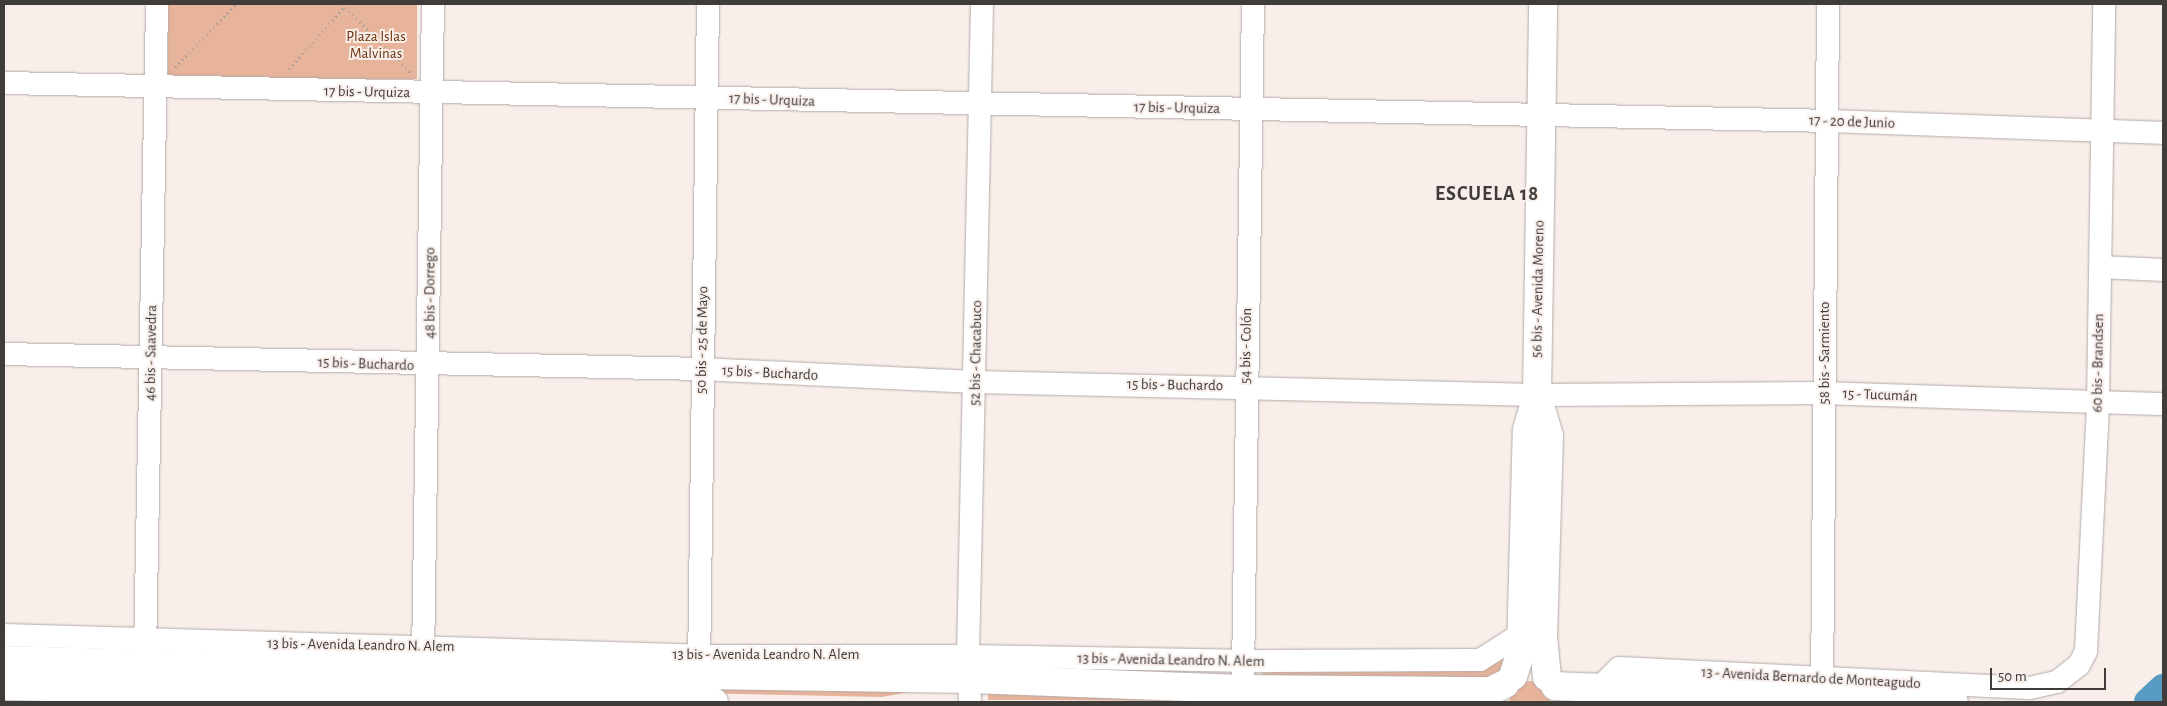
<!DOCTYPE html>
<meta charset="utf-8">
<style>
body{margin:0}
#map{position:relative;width:2167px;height:706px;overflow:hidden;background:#f8efeb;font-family:"Alegreya Sans",sans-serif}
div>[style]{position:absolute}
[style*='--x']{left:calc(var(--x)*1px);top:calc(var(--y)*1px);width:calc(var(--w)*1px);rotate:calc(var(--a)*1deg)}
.green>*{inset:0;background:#e7b39a;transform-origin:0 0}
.river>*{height:28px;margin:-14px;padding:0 14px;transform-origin:14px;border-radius:14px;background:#589cc3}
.path>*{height:2.5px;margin-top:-1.25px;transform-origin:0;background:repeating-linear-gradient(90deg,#a49e9b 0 1px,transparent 0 5px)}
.roads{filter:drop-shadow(0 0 1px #b3aaa7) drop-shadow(0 0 1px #b3aaa7)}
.minor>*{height:22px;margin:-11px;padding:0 11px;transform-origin:11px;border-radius:11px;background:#fff}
.major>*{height:28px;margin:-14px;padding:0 14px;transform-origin:14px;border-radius:14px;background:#fff}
span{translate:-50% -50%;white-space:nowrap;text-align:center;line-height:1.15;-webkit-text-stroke:4px #f8efeb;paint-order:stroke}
.park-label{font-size:15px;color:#6b2f0a}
.street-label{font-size:15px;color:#3f3c3a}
.district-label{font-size:20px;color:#3f3c3a;font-weight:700;letter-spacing:1px}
.frame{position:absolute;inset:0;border:5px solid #3f3c3a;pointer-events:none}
.scale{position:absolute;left:1990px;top:668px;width:116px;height:22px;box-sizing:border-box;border:2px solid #3f3c3a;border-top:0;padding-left:6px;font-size:15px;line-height:18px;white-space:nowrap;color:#3f3c3a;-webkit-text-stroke:4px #f8efeb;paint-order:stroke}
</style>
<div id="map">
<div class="green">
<div style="left:168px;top:4px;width:249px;height:75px"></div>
<div style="clip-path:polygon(1510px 649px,1497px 678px,1263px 683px,1263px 668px)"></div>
<div style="clip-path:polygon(438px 679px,909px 692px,882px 697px,438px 688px)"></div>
<div style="clip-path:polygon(1530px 681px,1537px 682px,1550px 697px,1550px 702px,1509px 702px,1510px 696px,1524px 682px)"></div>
<div style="clip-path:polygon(988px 690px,1490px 702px,988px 700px)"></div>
</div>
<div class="river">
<div style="--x:2148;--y:702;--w:21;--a:-43"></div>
</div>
<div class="path">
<div style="--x:342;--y:4;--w:98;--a:45"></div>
<div style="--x:175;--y:67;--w:88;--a:-45.9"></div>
<div style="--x:289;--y:69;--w:84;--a:-48.4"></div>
</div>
<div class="roads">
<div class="minor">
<div style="--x:4;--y:83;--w:1822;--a:1.19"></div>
<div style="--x:1826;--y:121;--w:337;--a:2"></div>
<div style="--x:2100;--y:267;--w:63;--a:2.7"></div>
<div style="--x:4;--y:354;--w:697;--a:1.23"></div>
<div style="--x:701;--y:369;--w:274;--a:2.7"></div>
<div style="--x:975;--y:382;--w:562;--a:1.33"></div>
<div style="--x:1537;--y:395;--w:287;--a:-0.4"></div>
<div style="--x:1824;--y:393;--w:339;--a:1.9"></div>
<div style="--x:4;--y:635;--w:707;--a:1.7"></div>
<div style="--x:711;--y:656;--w:257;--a:0"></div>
<div style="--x:968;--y:656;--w:300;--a:1"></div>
<div style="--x:1268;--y:661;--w:212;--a:-0.3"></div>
<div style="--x:1480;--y:660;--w:49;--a:-32.4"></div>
<div style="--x:145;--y:654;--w:650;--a:-88.94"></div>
<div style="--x:423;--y:660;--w:656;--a:-89.13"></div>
<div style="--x:699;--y:670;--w:666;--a:-89.23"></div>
<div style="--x:1243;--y:675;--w:671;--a:-89.15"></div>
<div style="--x:1600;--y:687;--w:27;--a:-45"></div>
<div style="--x:1619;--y:668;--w:411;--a:2.8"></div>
<div style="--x:2030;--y:688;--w:28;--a:-13"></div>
<div style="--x:2057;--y:682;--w:28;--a:-38"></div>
<div style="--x:2079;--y:665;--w:16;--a:-63"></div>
<div style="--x:2086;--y:651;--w:249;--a:-87.2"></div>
<div style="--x:2098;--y:402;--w:398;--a:-89.1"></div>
<div style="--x:1822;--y:693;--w:689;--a:-89.5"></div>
<div style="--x:970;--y:702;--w:46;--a:-92.5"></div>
<div style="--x:968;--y:656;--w:652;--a:-88.77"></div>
</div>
<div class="major">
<div style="--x:1537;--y:395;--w:43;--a:73.7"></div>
<div style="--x:1549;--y:436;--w:201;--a:91.7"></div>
<div style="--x:1543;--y:637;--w:40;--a:84.3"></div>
<div style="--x:4;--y:660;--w:419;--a:1.5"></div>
<div style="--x:423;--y:671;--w:547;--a:0.84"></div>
<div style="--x:970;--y:679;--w:272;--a:2.1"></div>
<div style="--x:1242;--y:689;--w:249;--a:0.5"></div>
<div style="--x:1491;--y:691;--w:16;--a:-27"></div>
<div style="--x:1513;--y:676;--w:25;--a:-72"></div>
<div style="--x:1521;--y:652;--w:222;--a:-88.5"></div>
<div style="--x:1527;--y:430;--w:36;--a:-74"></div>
<div style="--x:1537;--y:395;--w:391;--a:-89.1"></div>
<div style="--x:4;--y:686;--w:710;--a:1.29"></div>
<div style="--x:1555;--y:686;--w:399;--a:2.3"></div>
</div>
</div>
<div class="park-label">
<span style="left:376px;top:45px">Plaza Islas<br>Malvinas</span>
</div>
<div class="street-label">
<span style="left:367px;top:92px;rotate:1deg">17 bis - Urquiza</span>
<span style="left:772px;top:100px;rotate:2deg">17 bis - Urquiza</span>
<span style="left:1177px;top:108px;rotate:1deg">17 bis - Urquiza</span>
<span style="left:1852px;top:122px;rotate:2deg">17 - 20 de Junio</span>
<span style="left:1538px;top:289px;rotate:-89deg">56 bis - Avenida Moreno</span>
<span style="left:430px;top:293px;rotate:-90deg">48 bis - Dorrego</span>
<span style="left:702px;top:340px;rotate:-89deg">50 bis - 25 de Mayo</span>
<span style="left:1246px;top:346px;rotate:-89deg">54 bis - Colón</span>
<span style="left:151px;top:353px;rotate:-89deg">46 bis - Saavedra</span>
<span style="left:976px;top:353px;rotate:-89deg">52 bis - Chacabuco</span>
<span style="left:1825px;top:353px;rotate:-90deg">58 bis - Sarmiento</span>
<span style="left:2098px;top:363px;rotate:-89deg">60 bis - Brandsen</span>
<span style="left:366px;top:364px;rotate:2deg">15 bis - Buchardo</span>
<span style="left:770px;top:373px;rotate:3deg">15 bis - Buchardo</span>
<span style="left:1175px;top:385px;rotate:1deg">15 bis - Buchardo</span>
<span style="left:1880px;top:395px;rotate:2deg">15 - Tucumán</span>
<span style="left:361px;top:645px;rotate:1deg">13 bis - Avenida Leandro N. Alem</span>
<span style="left:766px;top:655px">13 bis - Avenida Leandro N. Alem</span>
<span style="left:1171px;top:660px;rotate:1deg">13 bis - Avenida Leandro N. Alem</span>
<span style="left:1811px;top:678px;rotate:3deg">13 - Avenida Bernardo de Monteagudo</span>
</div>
<div class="district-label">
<span style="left:1487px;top:194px">ESCUELA 18</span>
</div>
<div class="frame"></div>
<div class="scale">50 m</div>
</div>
